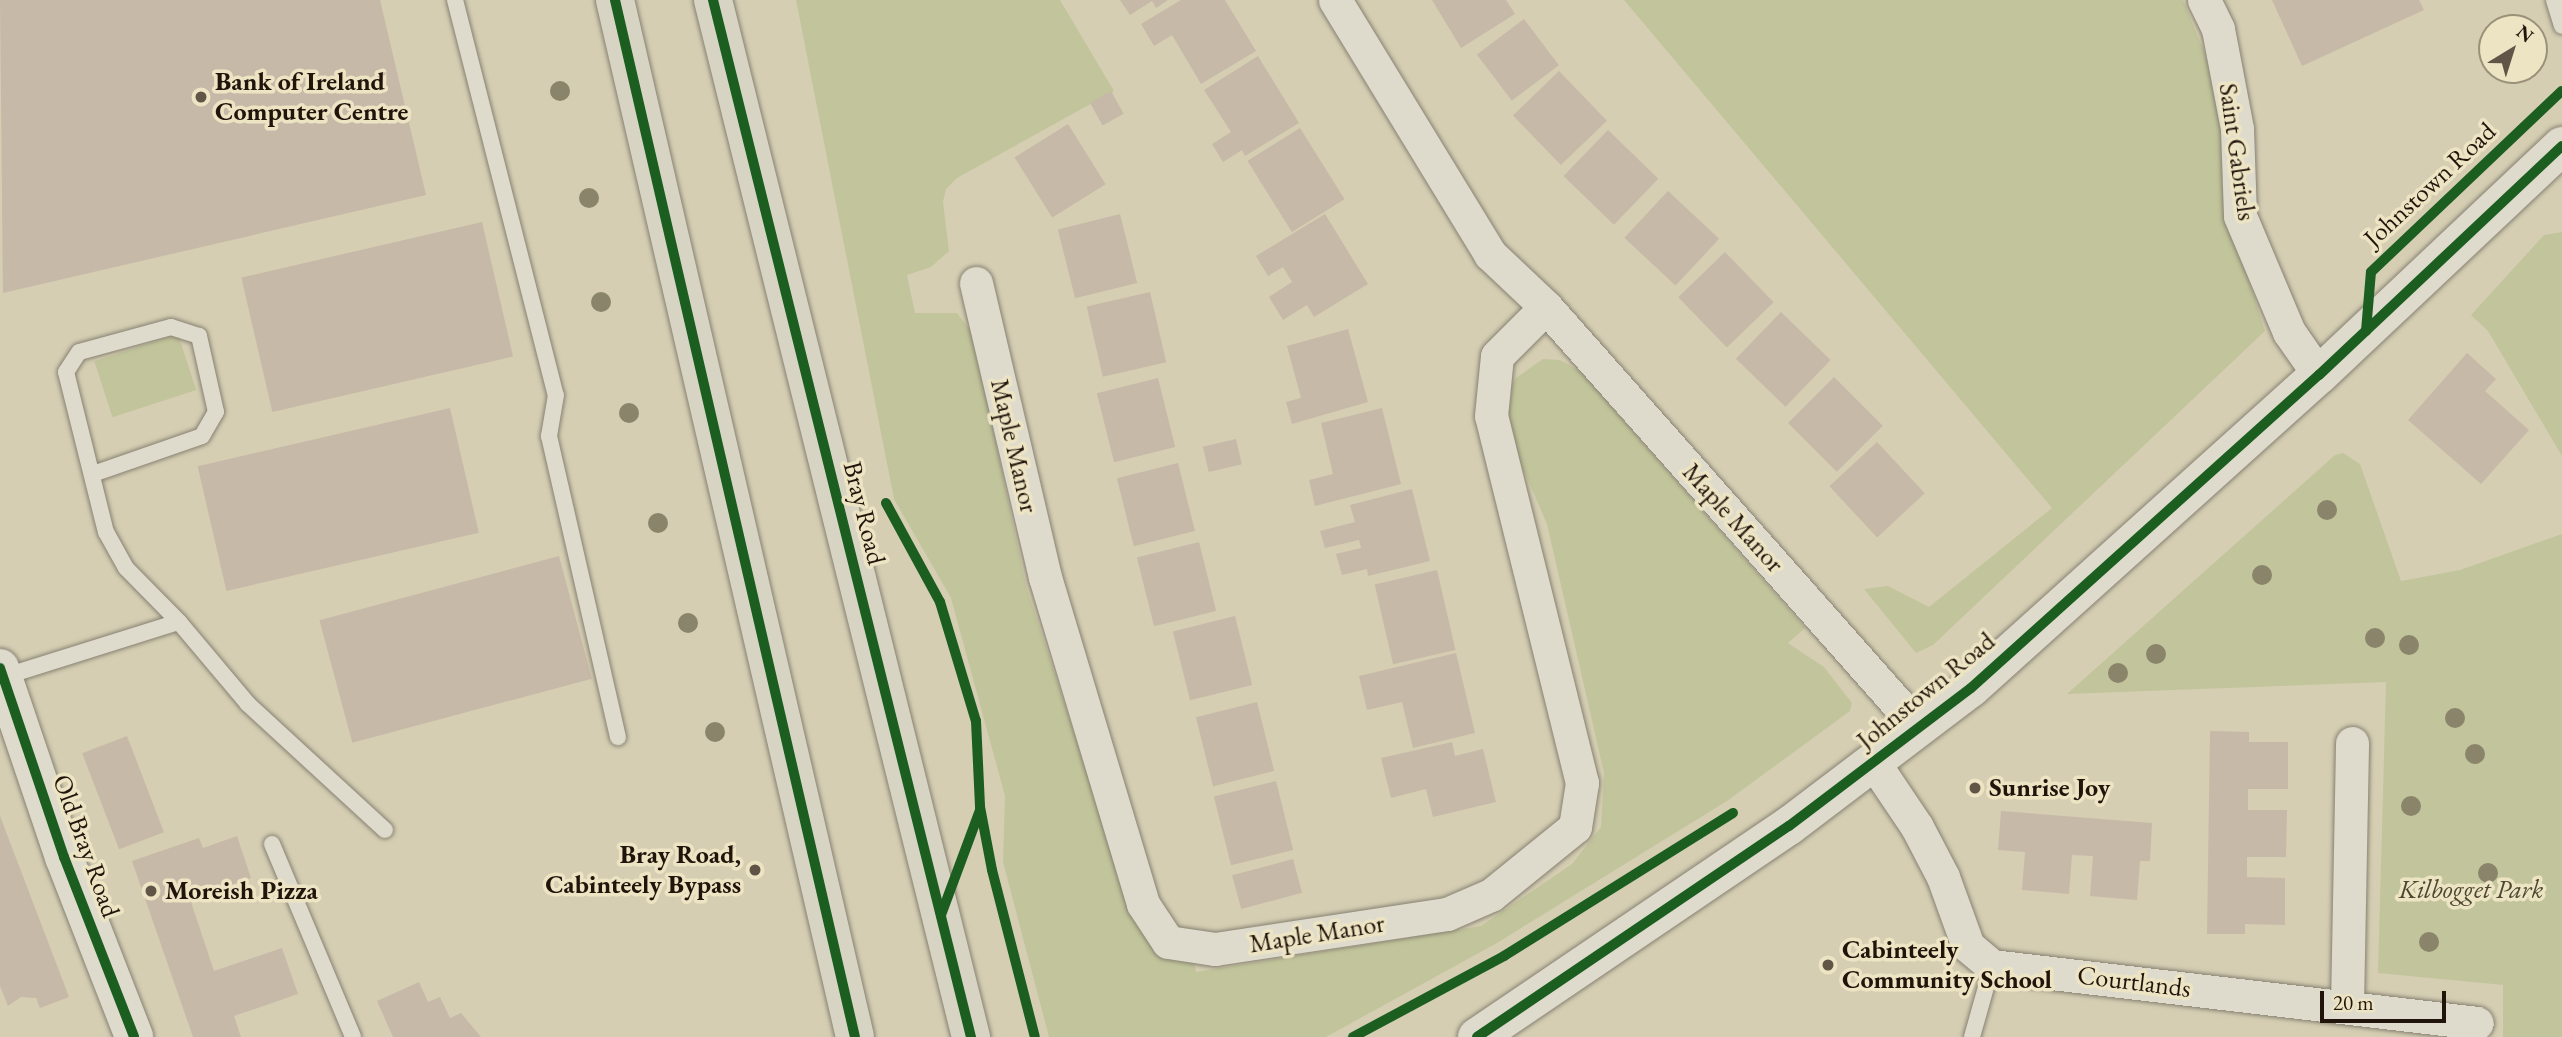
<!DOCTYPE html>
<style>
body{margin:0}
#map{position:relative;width:2562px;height:1037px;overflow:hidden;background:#d5ceb3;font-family:"EB Garamond",serif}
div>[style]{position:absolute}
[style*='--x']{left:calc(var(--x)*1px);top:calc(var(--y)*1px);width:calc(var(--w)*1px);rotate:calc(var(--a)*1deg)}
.green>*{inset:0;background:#c2c59b;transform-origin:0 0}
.building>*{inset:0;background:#c7b9a7;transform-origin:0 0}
.roads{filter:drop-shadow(0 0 2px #878172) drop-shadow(0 0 2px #878172)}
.service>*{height:16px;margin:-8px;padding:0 8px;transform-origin:8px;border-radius:8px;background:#dedbcc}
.minor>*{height:33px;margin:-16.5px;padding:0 16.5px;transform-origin:16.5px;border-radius:16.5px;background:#dedbcc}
.tertiary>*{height:38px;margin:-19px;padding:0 19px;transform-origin:19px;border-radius:19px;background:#dedbcc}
.trunk>*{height:38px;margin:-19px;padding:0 19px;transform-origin:19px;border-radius:19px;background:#d8d4c4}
.cycleway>*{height:10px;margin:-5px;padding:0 5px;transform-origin:5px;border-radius:5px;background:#1b5e20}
.trees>*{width:20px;height:20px;margin:-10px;border-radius:50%;background:#8a846b}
.dots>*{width:19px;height:19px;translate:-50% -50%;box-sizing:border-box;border:4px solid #ede4c4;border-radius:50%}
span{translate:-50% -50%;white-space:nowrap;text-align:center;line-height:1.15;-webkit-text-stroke:7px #ede4c4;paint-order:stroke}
.poi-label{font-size:26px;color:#21140b;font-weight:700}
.left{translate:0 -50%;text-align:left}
.right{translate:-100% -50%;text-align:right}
.street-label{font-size:26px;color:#21140b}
.park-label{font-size:26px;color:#4c4730;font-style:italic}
.north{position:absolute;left:2478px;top:14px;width:70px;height:70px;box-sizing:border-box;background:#ede4c4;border:2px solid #9b917a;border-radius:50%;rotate:38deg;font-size:19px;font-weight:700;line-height:28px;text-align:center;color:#21140b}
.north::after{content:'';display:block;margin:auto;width:24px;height:32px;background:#605546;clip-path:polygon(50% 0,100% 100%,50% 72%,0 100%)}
.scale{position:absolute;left:2320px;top:991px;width:126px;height:32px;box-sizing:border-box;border:4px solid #21140b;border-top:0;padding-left:9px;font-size:21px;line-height:24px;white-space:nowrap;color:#21140b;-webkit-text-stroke:5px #ede4c4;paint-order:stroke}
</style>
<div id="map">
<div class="green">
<div style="clip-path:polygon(796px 0,1060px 0,1114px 91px,957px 178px,946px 189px,943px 202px,949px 251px,931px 267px,907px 275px,915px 313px,957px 313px,973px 334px,1026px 586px,1128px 898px,1194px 961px,1196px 972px,1481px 926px,1572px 864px,1601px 827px,1604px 773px,1547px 524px,1502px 420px,1507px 392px,1516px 378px,1543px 359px,1560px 360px,1581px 372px,1805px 628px,1788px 643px,1824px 667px,1852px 703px,1850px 711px,1727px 801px,1497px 943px,1326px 1037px,1049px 1037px,1003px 862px,1005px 796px,951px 598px,894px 499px)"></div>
<div style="clip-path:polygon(1624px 0,2183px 0,2213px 74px,2244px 265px,2265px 331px,1933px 645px,1916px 653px,1864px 589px,1888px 586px,1929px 607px,2052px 508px)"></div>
<div style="clip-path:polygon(2562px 232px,2562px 456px,2488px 331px,2471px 315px,2544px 235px)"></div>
<div style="left:178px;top:334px;width:59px;height:88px;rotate:72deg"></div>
<div style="clip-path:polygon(2343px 453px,2360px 464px,2401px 581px,2460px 570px,2562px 534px,2562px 1037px,2503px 1037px,2503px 985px,2378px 973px,2386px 682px,2067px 694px,2335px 455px)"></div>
</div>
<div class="building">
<div style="clip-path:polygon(0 0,380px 0,426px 195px,3px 293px)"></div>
<div style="clip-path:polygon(1120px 0,1168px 0,1156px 8px,1152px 1px,1130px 15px)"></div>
<div style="clip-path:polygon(1181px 0,1225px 0,1256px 51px,1201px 84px,1172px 35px,1154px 46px,1141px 24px)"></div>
<div style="clip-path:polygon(1432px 0,1506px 0,1515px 14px,1461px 48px)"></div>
<div style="clip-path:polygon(2272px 0,2419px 0,2424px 10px,2302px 66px)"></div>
<div style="left:1524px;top:19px;width:58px;height:59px;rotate:53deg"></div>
<div style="clip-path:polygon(1258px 56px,1299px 123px,1245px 156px,1242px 150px,1223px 162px,1212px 144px,1231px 132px,1204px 90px)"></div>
<div style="left:1559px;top:71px;width:69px;height:64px;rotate:46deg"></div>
<div style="left:1111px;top:91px;width:26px;height:24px;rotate:61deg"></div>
<div style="left:1068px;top:124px;width:71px;height:63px;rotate:58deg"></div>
<div style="left:1300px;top:128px;width:84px;height:62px;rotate:58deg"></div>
<div style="left:1608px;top:130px;width:70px;height:64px;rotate:44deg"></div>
<div style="left:1668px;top:191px;width:70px;height:64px;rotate:43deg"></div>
<div style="left:1120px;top:214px;width:71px;height:64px;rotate:76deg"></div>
<div style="clip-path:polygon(1325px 214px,1368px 284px,1314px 317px,1307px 305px,1283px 320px,1269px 297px,1292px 282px,1283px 267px,1268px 276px,1256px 256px)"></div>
<div style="left:482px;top:222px;width:138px;height:247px;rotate:77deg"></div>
<div style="left:1725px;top:252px;width:70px;height:65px;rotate:46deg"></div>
<div style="left:1150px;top:292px;width:72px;height:65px;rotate:77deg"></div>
<div style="left:1781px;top:312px;width:69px;height:65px;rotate:44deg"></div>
<div style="clip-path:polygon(1348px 329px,1368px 402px,1292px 424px,1286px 402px,1301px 398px,1287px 346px)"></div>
<div style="clip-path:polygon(2467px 353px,2496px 379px,2485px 391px,2529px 430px,2481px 484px,2408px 420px)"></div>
<div style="left:1834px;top:377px;width:69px;height:65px;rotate:45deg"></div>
<div style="left:1158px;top:378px;width:71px;height:63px;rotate:76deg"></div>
<div style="left:450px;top:408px;width:128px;height:259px;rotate:77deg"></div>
<div style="clip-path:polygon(1382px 408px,1401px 484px,1315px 506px,1309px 480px,1333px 474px,1321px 423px)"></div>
<div style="left:1236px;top:439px;width:26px;height:34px;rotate:77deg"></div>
<div style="left:1877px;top:442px;width:70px;height:65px;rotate:47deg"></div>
<div style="left:1178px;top:463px;width:70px;height:63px;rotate:76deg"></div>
<div style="clip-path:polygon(1412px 489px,1430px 561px,1368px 576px,1367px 569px,1342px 575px,1336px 554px,1361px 548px,1359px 540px,1325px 548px,1320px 531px,1355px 522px,1350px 505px)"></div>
<div style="left:1199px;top:542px;width:71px;height:64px;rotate:76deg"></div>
<div style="left:559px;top:556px;width:127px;height:248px;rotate:75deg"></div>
<div style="left:1437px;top:570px;width:82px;height:64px;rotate:77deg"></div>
<div style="left:1235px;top:616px;width:71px;height:64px;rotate:76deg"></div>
<div style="clip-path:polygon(1456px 653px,1475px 733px,1413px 748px,1402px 702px,1367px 710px,1359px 676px)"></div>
<div style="left:1257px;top:702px;width:71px;height:63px;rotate:76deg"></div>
<div style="clip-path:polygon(2210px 731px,2249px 732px,2249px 742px,2288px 742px,2288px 789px,2248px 789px,2248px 810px,2287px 810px,2286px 857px,2247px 857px,2247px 877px,2285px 878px,2285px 925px,2245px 924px,2245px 934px,2207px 934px)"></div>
<div style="left:127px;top:736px;width:103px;height:48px;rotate:69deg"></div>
<div style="clip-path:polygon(1452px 742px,1455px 756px,1483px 749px,1496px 802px,1433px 817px,1426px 789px,1391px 798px,1381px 758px)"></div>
<div style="left:1276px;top:781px;width:71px;height:64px;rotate:76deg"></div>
<div style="clip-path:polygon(2001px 811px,2152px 823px,2150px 861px,2140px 861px,2137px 900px,2090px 896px,2093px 856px,2072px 855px,2069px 894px,2022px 890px,2025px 852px,1998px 850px)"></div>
<div style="clip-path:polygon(0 816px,69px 997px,40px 1008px,36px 998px,21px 997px,8px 1006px,0 986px)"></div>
<div style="clip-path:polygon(237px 836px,251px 878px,190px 899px,214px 971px,282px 948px,298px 994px,234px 1016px,241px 1037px,193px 1037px,132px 861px,199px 838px,203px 848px)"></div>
<div style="left:1293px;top:859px;width:35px;height:63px;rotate:75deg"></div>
<div style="clip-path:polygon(419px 982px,428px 1002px,440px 997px,450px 1018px,461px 1013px,481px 1037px,393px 1037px,377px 1001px)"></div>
</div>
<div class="roads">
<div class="service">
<div style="--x:455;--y:0;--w:408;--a:75.7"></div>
<div style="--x:556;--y:395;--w:42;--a:99.7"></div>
<div style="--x:549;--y:436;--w:309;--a:77.1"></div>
<div style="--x:2554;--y:0;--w:27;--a:73"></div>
<div style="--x:93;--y:474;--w:115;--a:-19.2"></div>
<div style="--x:202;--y:436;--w:28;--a:-60"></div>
<div style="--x:216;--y:412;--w:78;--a:-102.6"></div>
<div style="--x:199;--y:336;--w:29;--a:-162"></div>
<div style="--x:171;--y:327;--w:95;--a:164.8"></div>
<div style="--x:79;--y:352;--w:24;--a:123"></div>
<div style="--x:66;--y:372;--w:165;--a:76"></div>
<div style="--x:106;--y:532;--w:41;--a:60.9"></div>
<div style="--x:126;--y:568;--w:76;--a:45.5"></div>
<div style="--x:179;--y:622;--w:107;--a:49.9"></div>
<div style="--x:248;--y:704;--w:186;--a:42.6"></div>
<div style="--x:3;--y:677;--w:184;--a:-17.4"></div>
<div style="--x:272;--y:844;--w:209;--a:67.2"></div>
<div style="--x:1972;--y:1037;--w:74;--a:-74.3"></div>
</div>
<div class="minor">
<div style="--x:1335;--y:0;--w:298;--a:58.6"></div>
<div style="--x:1490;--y:254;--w:77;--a:43.4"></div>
<div style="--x:1546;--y:307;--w:562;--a:48.46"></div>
<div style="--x:2204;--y:0;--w:32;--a:64"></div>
<div style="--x:2218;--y:29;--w:102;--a:79.2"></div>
<div style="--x:2237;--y:129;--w:87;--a:88"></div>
<div style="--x:2240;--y:216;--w:126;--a:67.1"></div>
<div style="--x:2289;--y:332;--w:52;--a:55.1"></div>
<div style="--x:976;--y:283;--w:302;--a:76.8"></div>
<div style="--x:1045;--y:577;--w:341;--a:73.3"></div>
<div style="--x:1143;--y:904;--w:45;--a:56.7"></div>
<div style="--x:1168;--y:942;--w:48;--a:8.5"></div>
<div style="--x:1215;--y:949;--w:235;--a:-8.6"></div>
<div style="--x:1447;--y:914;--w:48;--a:-23.4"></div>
<div style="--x:1491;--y:895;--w:108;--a:-39"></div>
<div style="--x:1575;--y:827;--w:45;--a:-81"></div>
<div style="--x:1582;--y:783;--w:378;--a:-103.9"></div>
<div style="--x:1491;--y:416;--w:60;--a:-84.3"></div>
<div style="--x:1497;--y:356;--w:69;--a:-45"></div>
<div style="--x:1874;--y:763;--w:77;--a:56.1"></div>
<div style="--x:1917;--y:827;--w:56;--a:62.5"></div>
<div style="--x:1943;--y:877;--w:73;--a:70.1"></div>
<div style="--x:1968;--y:946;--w:31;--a:40"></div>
<div style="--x:1992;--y:966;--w:488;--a:6.7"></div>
<div style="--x:2347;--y:1006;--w:263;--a:-88.9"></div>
</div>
<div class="tertiary">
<div style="--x:0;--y:668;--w:200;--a:71.3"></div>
<div style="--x:64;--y:857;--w:193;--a:68.7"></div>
<div style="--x:1477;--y:1037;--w:377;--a:-34.1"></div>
<div style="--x:1789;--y:826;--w:228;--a:-37.2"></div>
<div style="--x:1971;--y:688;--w:468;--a:-42"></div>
<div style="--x:2319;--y:375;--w:334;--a:-43.3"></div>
</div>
<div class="trunk">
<div style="--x:615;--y:0;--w:1064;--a:76.97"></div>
<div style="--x:713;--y:0;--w:1069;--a:76.03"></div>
</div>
</div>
<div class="cycleway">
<div style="--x:615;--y:0;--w:1064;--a:76.97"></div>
<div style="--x:713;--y:0;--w:1069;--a:76.03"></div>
<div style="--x:2366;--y:331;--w:59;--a:-85.2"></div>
<div style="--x:2371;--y:272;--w:263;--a:-43.5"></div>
<div style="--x:886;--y:503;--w:113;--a:61.4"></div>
<div style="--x:940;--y:602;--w:124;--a:73.2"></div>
<div style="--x:976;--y:721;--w:86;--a:87.3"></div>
<div style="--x:980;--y:807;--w:64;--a:79.2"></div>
<div style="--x:992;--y:870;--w:172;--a:75.6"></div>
<div style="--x:0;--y:668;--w:200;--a:71.3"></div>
<div style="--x:64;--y:857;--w:193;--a:68.7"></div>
<div style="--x:941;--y:915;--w:112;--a:-69.6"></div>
<div style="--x:1353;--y:1037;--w:171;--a:-28.2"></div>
<div style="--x:1504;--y:956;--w:270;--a:-32"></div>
<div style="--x:1477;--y:1037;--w:377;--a:-34.1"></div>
<div style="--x:1789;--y:826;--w:228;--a:-37.2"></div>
<div style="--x:1971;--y:688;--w:468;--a:-42"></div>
<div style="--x:2319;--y:375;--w:334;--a:-43.3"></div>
</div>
<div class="trees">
<div style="left:560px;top:91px"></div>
<div style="left:589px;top:198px"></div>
<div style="left:601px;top:302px"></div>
<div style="left:629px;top:413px"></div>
<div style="left:2327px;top:510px"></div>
<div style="left:658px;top:523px"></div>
<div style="left:2262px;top:575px"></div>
<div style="left:688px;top:623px"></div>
<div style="left:2375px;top:638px"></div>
<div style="left:2409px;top:645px"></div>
<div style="left:2156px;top:654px"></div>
<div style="left:2118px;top:673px"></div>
<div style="left:2455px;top:718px"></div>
<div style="left:715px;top:732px"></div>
<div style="left:2475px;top:754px"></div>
<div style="left:2411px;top:806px"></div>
<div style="left:2488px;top:873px"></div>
<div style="left:2429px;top:942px"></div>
</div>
<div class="dots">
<div style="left:201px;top:97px;background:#605546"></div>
<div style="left:1975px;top:788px;background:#605546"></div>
<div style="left:755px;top:870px;background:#605546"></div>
<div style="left:151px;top:891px;background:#605546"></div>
<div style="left:1828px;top:965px;background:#605546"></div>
</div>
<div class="poi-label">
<span class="left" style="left:215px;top:97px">Bank of Ireland<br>Computer Centre</span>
<span class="left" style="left:1989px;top:788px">Sunrise Joy</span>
<span class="right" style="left:741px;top:870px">Bray Road,<br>Cabinteely Bypass</span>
<span class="left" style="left:165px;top:891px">Moreish Pizza</span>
<span class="left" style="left:1842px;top:965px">Cabinteely<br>Community School</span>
</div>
<div class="street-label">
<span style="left:2237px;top:152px;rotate:82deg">Saint Gabriels</span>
<span style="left:2430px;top:185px;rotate:-43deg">Johnstown Road</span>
<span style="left:1014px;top:446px;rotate:77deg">Maple Manor</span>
<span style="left:864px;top:513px;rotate:76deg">Bray Road</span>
<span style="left:1733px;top:518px;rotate:48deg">Maple Manor</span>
<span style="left:1926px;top:691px;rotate:-39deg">Johnstown Road</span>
<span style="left:86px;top:846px;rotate:70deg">Old Bray Road</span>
<span style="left:1317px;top:934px;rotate:-9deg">Maple Manor</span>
<span style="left:2134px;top:982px;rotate:7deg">Courtlands</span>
</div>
<div class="park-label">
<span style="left:2471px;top:890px">Kilbogget Park</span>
</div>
<div class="north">N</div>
<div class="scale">20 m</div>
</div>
